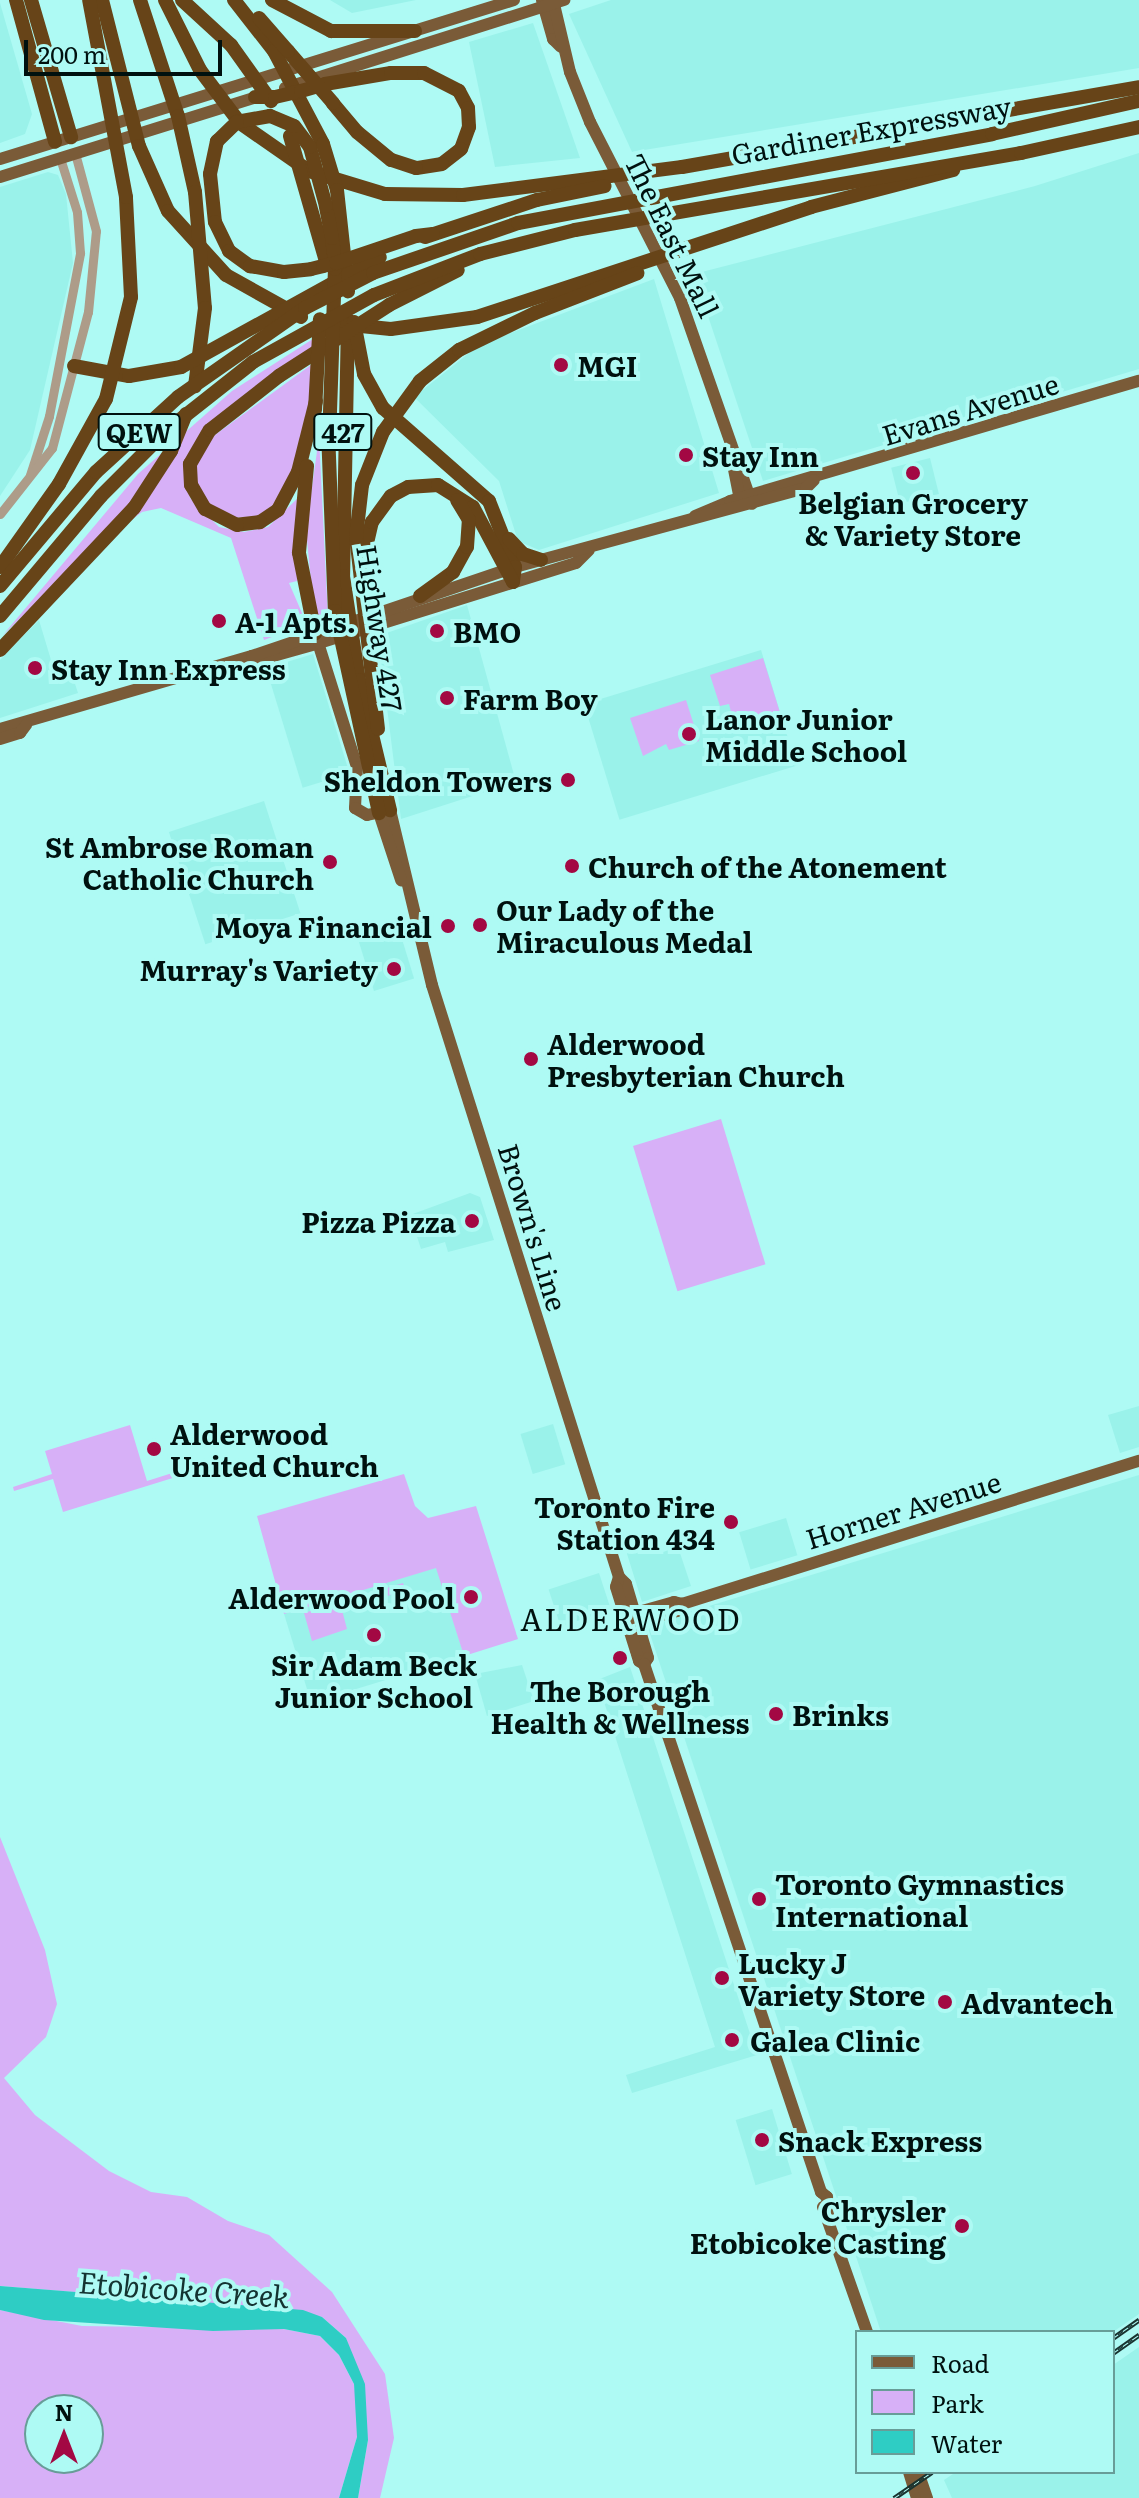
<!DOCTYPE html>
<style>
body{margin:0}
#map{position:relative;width:1139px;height:2498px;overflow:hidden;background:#aefaf4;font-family:Literata,serif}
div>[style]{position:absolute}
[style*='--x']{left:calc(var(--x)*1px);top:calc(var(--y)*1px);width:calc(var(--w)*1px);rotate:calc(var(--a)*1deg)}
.built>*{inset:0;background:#9af2ea;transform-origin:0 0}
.green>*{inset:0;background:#d7b0f7;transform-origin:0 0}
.water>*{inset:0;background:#2ecdc4}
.minor>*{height:9px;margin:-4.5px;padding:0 4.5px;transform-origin:4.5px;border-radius:4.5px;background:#ad9c89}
.major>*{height:12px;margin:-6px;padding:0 6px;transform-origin:6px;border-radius:6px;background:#7a5b38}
.highway>*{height:14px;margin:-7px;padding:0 7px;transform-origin:7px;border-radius:7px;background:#674418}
.rail>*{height:5px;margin-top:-2.5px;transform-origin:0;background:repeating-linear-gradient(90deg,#aefaf4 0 6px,#193330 0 12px);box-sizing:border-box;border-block:2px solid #193330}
.dots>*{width:22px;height:22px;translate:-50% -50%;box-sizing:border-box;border:4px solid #aefaf4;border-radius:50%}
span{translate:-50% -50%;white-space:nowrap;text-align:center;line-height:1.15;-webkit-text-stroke:8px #aefaf4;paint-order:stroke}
.shield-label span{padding:2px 6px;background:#aefaf4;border:2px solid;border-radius:6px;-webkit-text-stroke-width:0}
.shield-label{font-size:26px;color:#00110f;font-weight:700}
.street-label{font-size:28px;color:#00110f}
.poi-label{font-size:28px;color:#00110f;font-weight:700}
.left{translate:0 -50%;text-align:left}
.right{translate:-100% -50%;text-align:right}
.neighbourhood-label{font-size:30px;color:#00110f;letter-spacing:2px}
.water-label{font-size:30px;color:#143331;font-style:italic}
.legend{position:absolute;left:855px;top:2330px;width:260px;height:144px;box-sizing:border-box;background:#aefaf4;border:2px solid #689d98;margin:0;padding:10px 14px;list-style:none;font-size:24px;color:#00110f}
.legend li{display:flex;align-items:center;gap:16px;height:40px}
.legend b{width:40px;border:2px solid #689d98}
.north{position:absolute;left:24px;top:2394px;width:80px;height:80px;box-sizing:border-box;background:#aefaf4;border:2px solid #689d98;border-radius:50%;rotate:0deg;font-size:22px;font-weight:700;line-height:32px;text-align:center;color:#00110f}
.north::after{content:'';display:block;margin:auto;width:28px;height:36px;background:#a30843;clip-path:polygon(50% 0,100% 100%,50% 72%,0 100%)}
.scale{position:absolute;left:24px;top:40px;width:198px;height:36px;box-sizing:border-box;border:4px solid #00110f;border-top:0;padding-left:10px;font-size:24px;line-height:28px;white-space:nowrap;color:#00110f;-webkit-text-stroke:6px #aefaf4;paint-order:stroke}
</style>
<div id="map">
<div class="built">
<div style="clip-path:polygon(330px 0,416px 0,352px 13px)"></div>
<div style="clip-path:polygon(611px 0,1139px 0,1139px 68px,632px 152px,569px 14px)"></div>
<div style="clip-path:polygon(0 3px,32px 114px,25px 134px,0 143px)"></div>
<div style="clip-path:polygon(533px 23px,580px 158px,495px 167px,469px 42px)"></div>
<div style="clip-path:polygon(1139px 153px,1139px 369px,763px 481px,694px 274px,1035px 186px)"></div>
<div style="clip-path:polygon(48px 172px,58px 175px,66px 194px,73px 263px,30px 450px,0 496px,0 187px)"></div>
<div style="clip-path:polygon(654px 279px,719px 493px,539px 550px,518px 541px,499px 481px,414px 397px,479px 345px)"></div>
<div style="left:930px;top:458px;width:37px;height:40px;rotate:76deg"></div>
<div style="clip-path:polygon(467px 605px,516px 782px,401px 819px,378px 636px)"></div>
<div style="clip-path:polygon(39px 620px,51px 660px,66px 656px,78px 693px,0 718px,0 660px)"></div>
<div style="left:761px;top:650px;width:121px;height:185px;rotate:73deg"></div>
<div style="left:313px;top:654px;width:125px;height:49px;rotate:73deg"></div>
<div style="left:264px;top:801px;width:118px;height:100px;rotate:72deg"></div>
<div style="left:398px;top:926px;width:55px;height:42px;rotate:73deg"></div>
<div style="clip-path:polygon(470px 1193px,480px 1197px,494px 1240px,448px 1252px,445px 1242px,421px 1249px,410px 1215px)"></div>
<div style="clip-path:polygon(1139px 1406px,1139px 1447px,1120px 1453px,1108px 1415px)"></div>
<div style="left:553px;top:1424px;width:42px;height:34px;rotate:73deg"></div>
<div style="clip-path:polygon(1139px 1475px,1139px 2314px,1113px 2332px,881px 2332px,647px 1625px)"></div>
<div style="left:786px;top:1518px;width:39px;height:49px;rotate:73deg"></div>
<div style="clip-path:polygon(652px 1531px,660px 1553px,678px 1547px,691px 1586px,642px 1602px,623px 1541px)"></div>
<div style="left:437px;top:1567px;width:93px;height:160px;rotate:73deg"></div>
<div style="left:599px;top:1573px;width:39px;height:53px;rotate:72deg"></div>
<div style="clip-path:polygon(522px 1665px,534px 1701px,487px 1716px,475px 1674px)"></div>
<div style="clip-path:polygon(630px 1667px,757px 2055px,632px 2093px,626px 2075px,715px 2047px,597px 1680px)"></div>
<div style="left:772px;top:2109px;width:68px;height:38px;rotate:73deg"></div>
<div style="clip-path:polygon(1139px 2347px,1139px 2498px,952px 2498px,944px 2480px,956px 2472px,1113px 2472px,1113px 2365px)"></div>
</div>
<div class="green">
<div style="clip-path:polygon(316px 337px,315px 350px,205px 429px,186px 458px,190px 498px,219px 527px,244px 532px,268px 527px,300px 496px,297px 581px,289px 583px,302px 613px,296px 628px,264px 640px,231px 538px,161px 508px,142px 512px,91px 550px,3px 635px,138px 474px,232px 391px)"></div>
<div style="clip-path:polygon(315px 362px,309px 408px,285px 495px,259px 517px,228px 518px,200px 496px,194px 468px,204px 443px)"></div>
<div style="clip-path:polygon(319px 437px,328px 618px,315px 621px,306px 530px)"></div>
<div style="clip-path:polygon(763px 658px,783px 722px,736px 732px,729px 704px,720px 706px,710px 675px)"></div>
<div style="clip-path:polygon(686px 700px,699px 741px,669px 750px,666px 744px,643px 756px,630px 718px)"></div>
<div style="left:721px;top:1119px;width:152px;height:92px;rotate:73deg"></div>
<div style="clip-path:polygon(130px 1425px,147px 1481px,204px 1463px,205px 1468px,63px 1512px,53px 1479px,14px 1491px,13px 1487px,52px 1474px,45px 1451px)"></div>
<div style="clip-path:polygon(404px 1474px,415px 1506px,428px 1518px,476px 1506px,518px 1639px,464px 1656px,436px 1568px,284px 1614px,257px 1516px)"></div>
<div style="clip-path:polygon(403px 1583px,405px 1589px,397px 1593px,342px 1610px,347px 1629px,312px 1641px,304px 1613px)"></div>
<div style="clip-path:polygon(0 1837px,45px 1950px,57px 2004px,46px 2037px,4px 2078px,35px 2115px,109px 2171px,151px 2192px,187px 2197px,228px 2221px,269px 2235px,332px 2292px,385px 2374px,394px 2438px,380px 2498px,358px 2498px,368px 2440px,346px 2338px,322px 2317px,272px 2308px,0 2286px)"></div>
<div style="clip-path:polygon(evenodd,0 2310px,82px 2326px,284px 2329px,320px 2336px,339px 2355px,354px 2384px,358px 2413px,357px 2437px,339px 2498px,0 2498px,0 2310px,40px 2410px,88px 2410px,88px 2458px,40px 2458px,40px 2410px)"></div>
</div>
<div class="water">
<div style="clip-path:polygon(0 2286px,303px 2310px,322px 2317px,346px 2338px,365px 2384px,368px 2440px,358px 2498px,339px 2498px,357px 2437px,354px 2384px,339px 2355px,320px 2336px,284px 2329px,213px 2331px,44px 2320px,0 2310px)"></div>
</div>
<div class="minor">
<div style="--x:30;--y:475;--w:62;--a:-72.1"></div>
<div style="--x:49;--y:416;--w:166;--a:-79.2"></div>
<div style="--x:80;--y:253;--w:41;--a:-94.2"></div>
<div style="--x:77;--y:212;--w:57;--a:-107.5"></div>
<div style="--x:0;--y:514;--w:84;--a:-51.8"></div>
<div style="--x:52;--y:448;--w:141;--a:-75.2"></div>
<div style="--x:88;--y:312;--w:81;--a:-84.4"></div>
<div style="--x:96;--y:231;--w:81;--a:-105.1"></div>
</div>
<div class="major">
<div style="--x:542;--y:0;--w:41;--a:74.2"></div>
<div style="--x:553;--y:39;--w:11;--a:45"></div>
<div style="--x:553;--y:0;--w:74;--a:76.7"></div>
<div style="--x:570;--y:72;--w:54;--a:68.2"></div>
<div style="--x:590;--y:122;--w:198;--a:62.9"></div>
<div style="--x:680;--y:298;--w:218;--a:70.7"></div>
<div style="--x:285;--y:88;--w:293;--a:-17.5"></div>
<div style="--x:0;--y:159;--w:538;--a:-17.19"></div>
<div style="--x:0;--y:177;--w:276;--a:-17.3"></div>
<div style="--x:730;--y:449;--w:57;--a:78.9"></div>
<div style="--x:695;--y:516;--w:38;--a:-23"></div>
<div style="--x:730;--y:501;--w:426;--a:-16.4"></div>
<div style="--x:315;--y:633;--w:140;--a:72.6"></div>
<div style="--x:357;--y:767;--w:41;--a:92.8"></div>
<div style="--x:355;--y:808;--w:14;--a:30"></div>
<div style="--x:367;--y:815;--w:24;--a:-12"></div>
<div style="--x:390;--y:810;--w:180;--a:76.5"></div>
<div style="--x:432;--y:985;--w:621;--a:72.47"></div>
<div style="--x:619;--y:1577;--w:10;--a:45"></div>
<div style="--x:626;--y:1584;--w:77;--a:73.4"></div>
<div style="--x:648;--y:1658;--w:7;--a:124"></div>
<div style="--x:252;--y:656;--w:8;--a:30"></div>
<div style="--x:259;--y:660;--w:62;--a:-15.8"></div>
<div style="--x:319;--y:643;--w:269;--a:-17.3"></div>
<div style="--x:576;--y:563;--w:18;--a:-45"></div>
<div style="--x:0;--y:729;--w:262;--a:-16.2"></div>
<div style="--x:252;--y:656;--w:278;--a:-18.7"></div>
<div style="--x:515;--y:567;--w:302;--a:-15.2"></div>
<div style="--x:806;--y:488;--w:11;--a:-45"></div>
<div style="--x:0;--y:739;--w:21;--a:-17"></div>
<div style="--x:20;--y:733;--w:10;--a:-53"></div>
<div style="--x:379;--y:813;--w:71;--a:71.8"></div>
<div style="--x:619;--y:1577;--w:10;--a:107"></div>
<div style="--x:616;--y:1587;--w:77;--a:72.7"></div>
<div style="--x:639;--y:1661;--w:6;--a:31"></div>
<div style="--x:644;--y:1664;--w:557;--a:71.47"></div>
<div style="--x:821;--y:2192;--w:8;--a:40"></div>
<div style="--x:827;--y:2197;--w:16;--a:86"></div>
<div style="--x:628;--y:1615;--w:48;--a:-15.8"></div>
<div style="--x:674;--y:1602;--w:8;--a:14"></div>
<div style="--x:682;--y:1604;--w:479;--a:-17.4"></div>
<div style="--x:630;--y:1624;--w:49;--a:-15.5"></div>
<div style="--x:677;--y:1611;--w:9;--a:-54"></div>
<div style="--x:823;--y:2207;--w:133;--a:70.6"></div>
<div style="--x:909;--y:2472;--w:27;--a:73"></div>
<div style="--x:918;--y:2472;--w:28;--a:71"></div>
</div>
<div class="highway">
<div style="--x:16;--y:0;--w:147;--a:74.6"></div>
<div style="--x:31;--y:0;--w:143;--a:73.7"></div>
<div style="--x:102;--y:0;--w:151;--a:75.8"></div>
<div style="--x:139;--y:146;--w:71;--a:66"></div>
<div style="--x:168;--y:211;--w:86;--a:47.8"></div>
<div style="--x:226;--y:275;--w:86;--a:29.2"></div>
<div style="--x:140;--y:0;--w:122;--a:71.9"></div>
<div style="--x:178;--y:116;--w:78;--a:77.4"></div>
<div style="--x:195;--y:192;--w:116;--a:85.1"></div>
<div style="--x:205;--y:308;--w:79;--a:97.3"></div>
<div style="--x:165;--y:0;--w:78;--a:63.4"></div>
<div style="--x:200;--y:70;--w:66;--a:53"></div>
<div style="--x:240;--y:123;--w:84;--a:34.8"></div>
<div style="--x:309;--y:171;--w:79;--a:16.8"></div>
<div style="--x:385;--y:194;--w:78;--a:0.7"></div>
<div style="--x:463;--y:195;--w:221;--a:-7.3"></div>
<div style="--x:682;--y:167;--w:464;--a:-9.9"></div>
<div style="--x:182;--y:0;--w:67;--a:42.6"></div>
<div style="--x:231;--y:45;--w:69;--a:54.5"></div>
<div style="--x:234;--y:0;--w:65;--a:51.9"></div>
<div style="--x:274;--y:51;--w:105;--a:62.2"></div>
<div style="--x:323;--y:144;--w:48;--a:73.1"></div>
<div style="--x:337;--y:190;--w:102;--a:83.8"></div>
<div style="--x:272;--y:0;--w:67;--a:27.7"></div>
<div style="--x:331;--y:31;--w:84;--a:0"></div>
<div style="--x:255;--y:97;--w:20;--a:0"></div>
<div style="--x:275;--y:97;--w:27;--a:-13"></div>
<div style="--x:301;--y:91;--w:25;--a:-16"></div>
<div style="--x:325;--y:84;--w:67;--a:-9.5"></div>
<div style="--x:391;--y:73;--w:33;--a:0"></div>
<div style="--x:424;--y:73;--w:39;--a:27"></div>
<div style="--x:459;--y:91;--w:19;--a:62"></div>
<div style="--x:468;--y:108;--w:19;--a:87"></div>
<div style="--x:469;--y:127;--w:23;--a:110"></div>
<div style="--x:461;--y:149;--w:24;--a:142"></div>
<div style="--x:442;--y:164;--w:26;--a:171"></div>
<div style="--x:416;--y:168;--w:26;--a:-162"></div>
<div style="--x:391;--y:160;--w:44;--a:-140.5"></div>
<div style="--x:357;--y:132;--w:38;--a:-130"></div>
<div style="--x:333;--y:103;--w:69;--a:-130.9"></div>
<div style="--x:288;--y:51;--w:44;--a:-131.3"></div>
<div style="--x:290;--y:136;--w:127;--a:74"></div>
<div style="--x:425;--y:237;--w:118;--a:-18.3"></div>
<div style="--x:537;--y:200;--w:69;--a:-11.6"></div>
<div style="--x:348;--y:320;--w:256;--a:91.1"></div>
<div style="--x:343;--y:576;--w:105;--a:81.3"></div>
<div style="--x:359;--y:680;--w:134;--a:76.6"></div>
<div style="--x:321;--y:322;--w:70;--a:5.7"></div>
<div style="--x:391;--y:329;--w:87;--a:-7.9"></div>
<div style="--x:477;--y:317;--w:352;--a:-18.2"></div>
<div style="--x:811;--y:207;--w:147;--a:-14.6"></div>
<div style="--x:354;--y:322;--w:53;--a:79.1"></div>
<div style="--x:364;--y:374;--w:39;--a:61"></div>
<div style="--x:383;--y:408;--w:141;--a:41.3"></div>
<div style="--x:489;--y:501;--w:71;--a:68.5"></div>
<div style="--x:515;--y:567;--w:15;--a:98"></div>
<div style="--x:74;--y:366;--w:56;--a:10.3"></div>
<div style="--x:129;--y:376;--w:53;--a:-9.8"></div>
<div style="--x:181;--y:367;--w:227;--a:-28.9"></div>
<div style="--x:316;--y:401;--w:73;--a:104.2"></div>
<div style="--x:298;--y:472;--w:43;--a:117.8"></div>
<div style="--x:278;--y:510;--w:22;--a:146"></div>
<div style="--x:260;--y:522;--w:23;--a:173"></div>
<div style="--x:237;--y:525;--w:36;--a:-153"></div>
<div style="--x:205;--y:509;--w:28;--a:-120"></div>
<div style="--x:191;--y:485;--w:21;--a:-93"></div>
<div style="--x:190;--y:464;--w:39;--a:-60"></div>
<div style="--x:210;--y:430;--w:88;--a:-38"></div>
<div style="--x:279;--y:376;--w:131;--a:-32.8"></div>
<div style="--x:389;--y:305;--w:77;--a:-26.9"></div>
<div style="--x:315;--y:410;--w:91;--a:-86.9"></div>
<div style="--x:328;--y:431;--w:180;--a:87.8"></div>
<div style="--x:335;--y:611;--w:207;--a:77.7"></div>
<div style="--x:329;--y:440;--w:171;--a:-88"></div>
<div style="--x:335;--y:269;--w:15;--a:-94"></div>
<div style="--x:334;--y:254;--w:16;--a:-97"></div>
<div style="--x:332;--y:238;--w:33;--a:-101"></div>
<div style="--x:326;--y:206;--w:61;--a:-105.2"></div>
<div style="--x:310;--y:147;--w:26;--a:-127"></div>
<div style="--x:294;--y:126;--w:26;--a:-157"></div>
<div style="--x:270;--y:116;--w:34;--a:170"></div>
<div style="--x:237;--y:122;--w:28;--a:136"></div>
<div style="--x:217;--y:141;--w:34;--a:102"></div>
<div style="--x:210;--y:174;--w:48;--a:84.1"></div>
<div style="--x:215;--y:222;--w:32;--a:64"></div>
<div style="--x:229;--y:251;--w:26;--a:36"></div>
<div style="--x:250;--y:266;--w:35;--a:10"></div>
<div style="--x:284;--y:272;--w:27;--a:-6"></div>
<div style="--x:311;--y:269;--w:12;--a:-14"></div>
<div style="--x:323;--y:266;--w:13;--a:-13"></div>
<div style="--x:336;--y:263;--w:84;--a:-18.6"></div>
<div style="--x:416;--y:236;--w:17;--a:-7"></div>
<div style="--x:307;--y:466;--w:87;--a:95.3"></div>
<div style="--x:299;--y:553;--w:82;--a:78.7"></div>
<div style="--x:509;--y:539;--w:21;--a:47"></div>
<div style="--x:523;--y:554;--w:19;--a:18"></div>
<div style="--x:364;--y:556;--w:35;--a:-77"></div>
<div style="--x:372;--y:522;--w:32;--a:-54"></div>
<div style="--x:391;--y:496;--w:19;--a:-28"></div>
<div style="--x:408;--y:487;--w:30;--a:-4"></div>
<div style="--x:438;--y:485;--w:41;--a:32.2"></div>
<div style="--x:473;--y:507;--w:85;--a:61.9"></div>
<div style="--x:0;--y:567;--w:102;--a:-54.6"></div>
<div style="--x:59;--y:484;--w:97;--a:-61.1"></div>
<div style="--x:106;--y:399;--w:105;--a:-76.2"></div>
<div style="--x:131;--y:297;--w:100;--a:-92.9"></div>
<div style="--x:126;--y:197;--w:200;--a:-100.6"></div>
<div style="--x:0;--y:586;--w:149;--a:-49.9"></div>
<div style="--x:96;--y:472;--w:111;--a:-42.4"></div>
<div style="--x:178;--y:397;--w:155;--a:-35"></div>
<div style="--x:305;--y:308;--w:76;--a:-27.2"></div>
<div style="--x:373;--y:273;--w:153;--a:-19"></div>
<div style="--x:518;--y:223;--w:482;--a:-10.6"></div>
<div style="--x:992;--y:134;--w:151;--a:-12.7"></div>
<div style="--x:420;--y:596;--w:41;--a:-36"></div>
<div style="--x:453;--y:572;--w:29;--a:-61"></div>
<div style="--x:467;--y:547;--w:27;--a:-86"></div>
<div style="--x:469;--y:520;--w:23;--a:-121"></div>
<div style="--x:0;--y:616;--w:157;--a:-49.9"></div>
<div style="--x:101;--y:496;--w:93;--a:-45"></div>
<div style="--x:167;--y:430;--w:110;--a:-38.3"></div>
<div style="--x:253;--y:362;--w:138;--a:-29"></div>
<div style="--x:374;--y:295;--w:114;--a:-21.1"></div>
<div style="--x:480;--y:254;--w:98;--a:-14.2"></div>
<div style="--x:575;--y:230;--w:453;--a:-9.8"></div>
<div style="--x:1021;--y:153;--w:121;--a:-12.4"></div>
<div style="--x:0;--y:650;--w:195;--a:-46.7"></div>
<div style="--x:134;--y:508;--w:68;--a:-57"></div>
<div style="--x:171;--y:451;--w:40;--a:-68"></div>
<div style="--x:378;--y:729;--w:193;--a:-96.5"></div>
<div style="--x:356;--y:537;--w:52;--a:-83.4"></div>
<div style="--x:362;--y:485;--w:57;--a:-68.4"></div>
<div style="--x:383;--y:432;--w:63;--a:-54"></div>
<div style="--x:420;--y:381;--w:50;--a:-38.5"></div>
<div style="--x:459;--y:350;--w:85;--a:-26"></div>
<div style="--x:535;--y:313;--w:110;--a:-21.2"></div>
</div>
<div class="rail">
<div style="--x:1113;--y:2338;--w:32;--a:-35"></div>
<div style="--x:1113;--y:2353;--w:32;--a:-35"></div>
<div style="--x:894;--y:2498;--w:46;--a:-34.4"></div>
</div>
<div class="dots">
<div style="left:561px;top:365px;background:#a30843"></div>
<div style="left:686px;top:455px;background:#a30843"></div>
<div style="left:913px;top:473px;background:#a30843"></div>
<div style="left:219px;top:621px;background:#a30843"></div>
<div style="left:437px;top:631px;background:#a30843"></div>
<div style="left:35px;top:668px;background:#a30843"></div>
<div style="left:447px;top:698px;background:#a30843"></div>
<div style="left:689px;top:734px;background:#a30843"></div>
<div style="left:568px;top:780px;background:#a30843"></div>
<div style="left:330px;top:862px;background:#a30843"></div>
<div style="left:572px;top:866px;background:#a30843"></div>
<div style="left:480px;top:925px;background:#a30843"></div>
<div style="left:448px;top:926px;background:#a30843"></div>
<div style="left:394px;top:969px;background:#a30843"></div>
<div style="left:531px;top:1059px;background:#a30843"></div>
<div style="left:472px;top:1221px;background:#a30843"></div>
<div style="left:154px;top:1449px;background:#a30843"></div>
<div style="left:731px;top:1522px;background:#a30843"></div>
<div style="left:471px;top:1597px;background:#a30843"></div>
<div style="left:374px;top:1635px;background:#a30843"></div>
<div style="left:620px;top:1658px;background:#a30843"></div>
<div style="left:776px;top:1714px;background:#a30843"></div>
<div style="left:759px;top:1899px;background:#a30843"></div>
<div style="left:722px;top:1978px;background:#a30843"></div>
<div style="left:945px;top:2002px;background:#a30843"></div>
<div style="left:732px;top:2040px;background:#a30843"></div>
<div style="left:762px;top:2140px;background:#a30843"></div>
<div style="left:962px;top:2226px;background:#a30843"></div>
</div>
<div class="shield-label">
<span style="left:139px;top:432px">QEW</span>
<span style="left:343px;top:432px">427</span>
</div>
<div class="street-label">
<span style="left:871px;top:129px;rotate:-10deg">Gardiner Expressway</span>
<span style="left:673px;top:235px;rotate:64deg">The East Mall</span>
<span style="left:970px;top:408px;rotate:-17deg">Evans Avenue</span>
<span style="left:381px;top:628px;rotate:81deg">Highway 427</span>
<span style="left:534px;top:1227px;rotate:73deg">Brown's Line</span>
<span style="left:903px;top:1509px;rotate:-17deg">Horner Avenue</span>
</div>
<div class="poi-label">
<span class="left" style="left:577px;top:365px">MGI</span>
<span class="left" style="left:702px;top:455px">Stay Inn</span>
<span style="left:913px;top:518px">Belgian Grocery<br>&amp; Variety Store</span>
<span class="left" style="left:235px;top:621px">A-1 Apts.</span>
<span class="left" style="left:453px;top:631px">BMO</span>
<span class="left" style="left:51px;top:668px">Stay Inn Express</span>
<span class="left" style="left:463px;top:698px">Farm Boy</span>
<span class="left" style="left:705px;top:734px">Lanor Junior<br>Middle School</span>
<span class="right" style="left:552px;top:780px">Sheldon Towers</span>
<span class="right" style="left:314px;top:862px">St Ambrose Roman<br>Catholic Church</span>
<span class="left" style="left:588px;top:866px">Church of the Atonement</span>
<span class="left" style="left:496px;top:925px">Our Lady of the<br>Miraculous Medal</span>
<span class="right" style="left:432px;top:926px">Moya Financial</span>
<span class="right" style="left:378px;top:969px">Murray's Variety</span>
<span class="left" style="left:547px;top:1059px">Alderwood<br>Presbyterian Church</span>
<span class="right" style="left:456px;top:1221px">Pizza Pizza</span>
<span class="left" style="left:170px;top:1449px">Alderwood<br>United Church</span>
<span class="right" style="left:715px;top:1522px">Toronto Fire<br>Station 434</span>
<span class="right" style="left:455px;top:1597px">Alderwood Pool</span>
<span style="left:374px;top:1680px">Sir Adam Beck<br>Junior School</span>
<span style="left:620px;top:1706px">The Borough<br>Health &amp; Wellness</span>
<span class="left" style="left:792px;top:1714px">Brinks</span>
<span class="left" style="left:775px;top:1899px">Toronto Gymnastics<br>International</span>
<span class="left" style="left:738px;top:1978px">Lucky J<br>Variety Store</span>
<span class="left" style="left:961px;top:2002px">Advantech</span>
<span class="left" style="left:750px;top:2040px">Galea Clinic</span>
<span class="left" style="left:778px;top:2140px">Snack Express</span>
<span class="right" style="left:946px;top:2226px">Chrysler<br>Etobicoke Casting</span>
</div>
<div class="neighbourhood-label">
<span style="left:631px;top:1618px">ALDERWOOD</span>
</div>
<div class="water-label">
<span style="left:184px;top:2288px;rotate:4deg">Etobicoke Creek</span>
</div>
<ul class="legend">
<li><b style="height:10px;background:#7a5b38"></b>Road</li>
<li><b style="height:22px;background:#d7b0f7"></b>Park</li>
<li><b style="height:22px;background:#2ecdc4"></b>Water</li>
</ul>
<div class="north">N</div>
<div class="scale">200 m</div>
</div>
